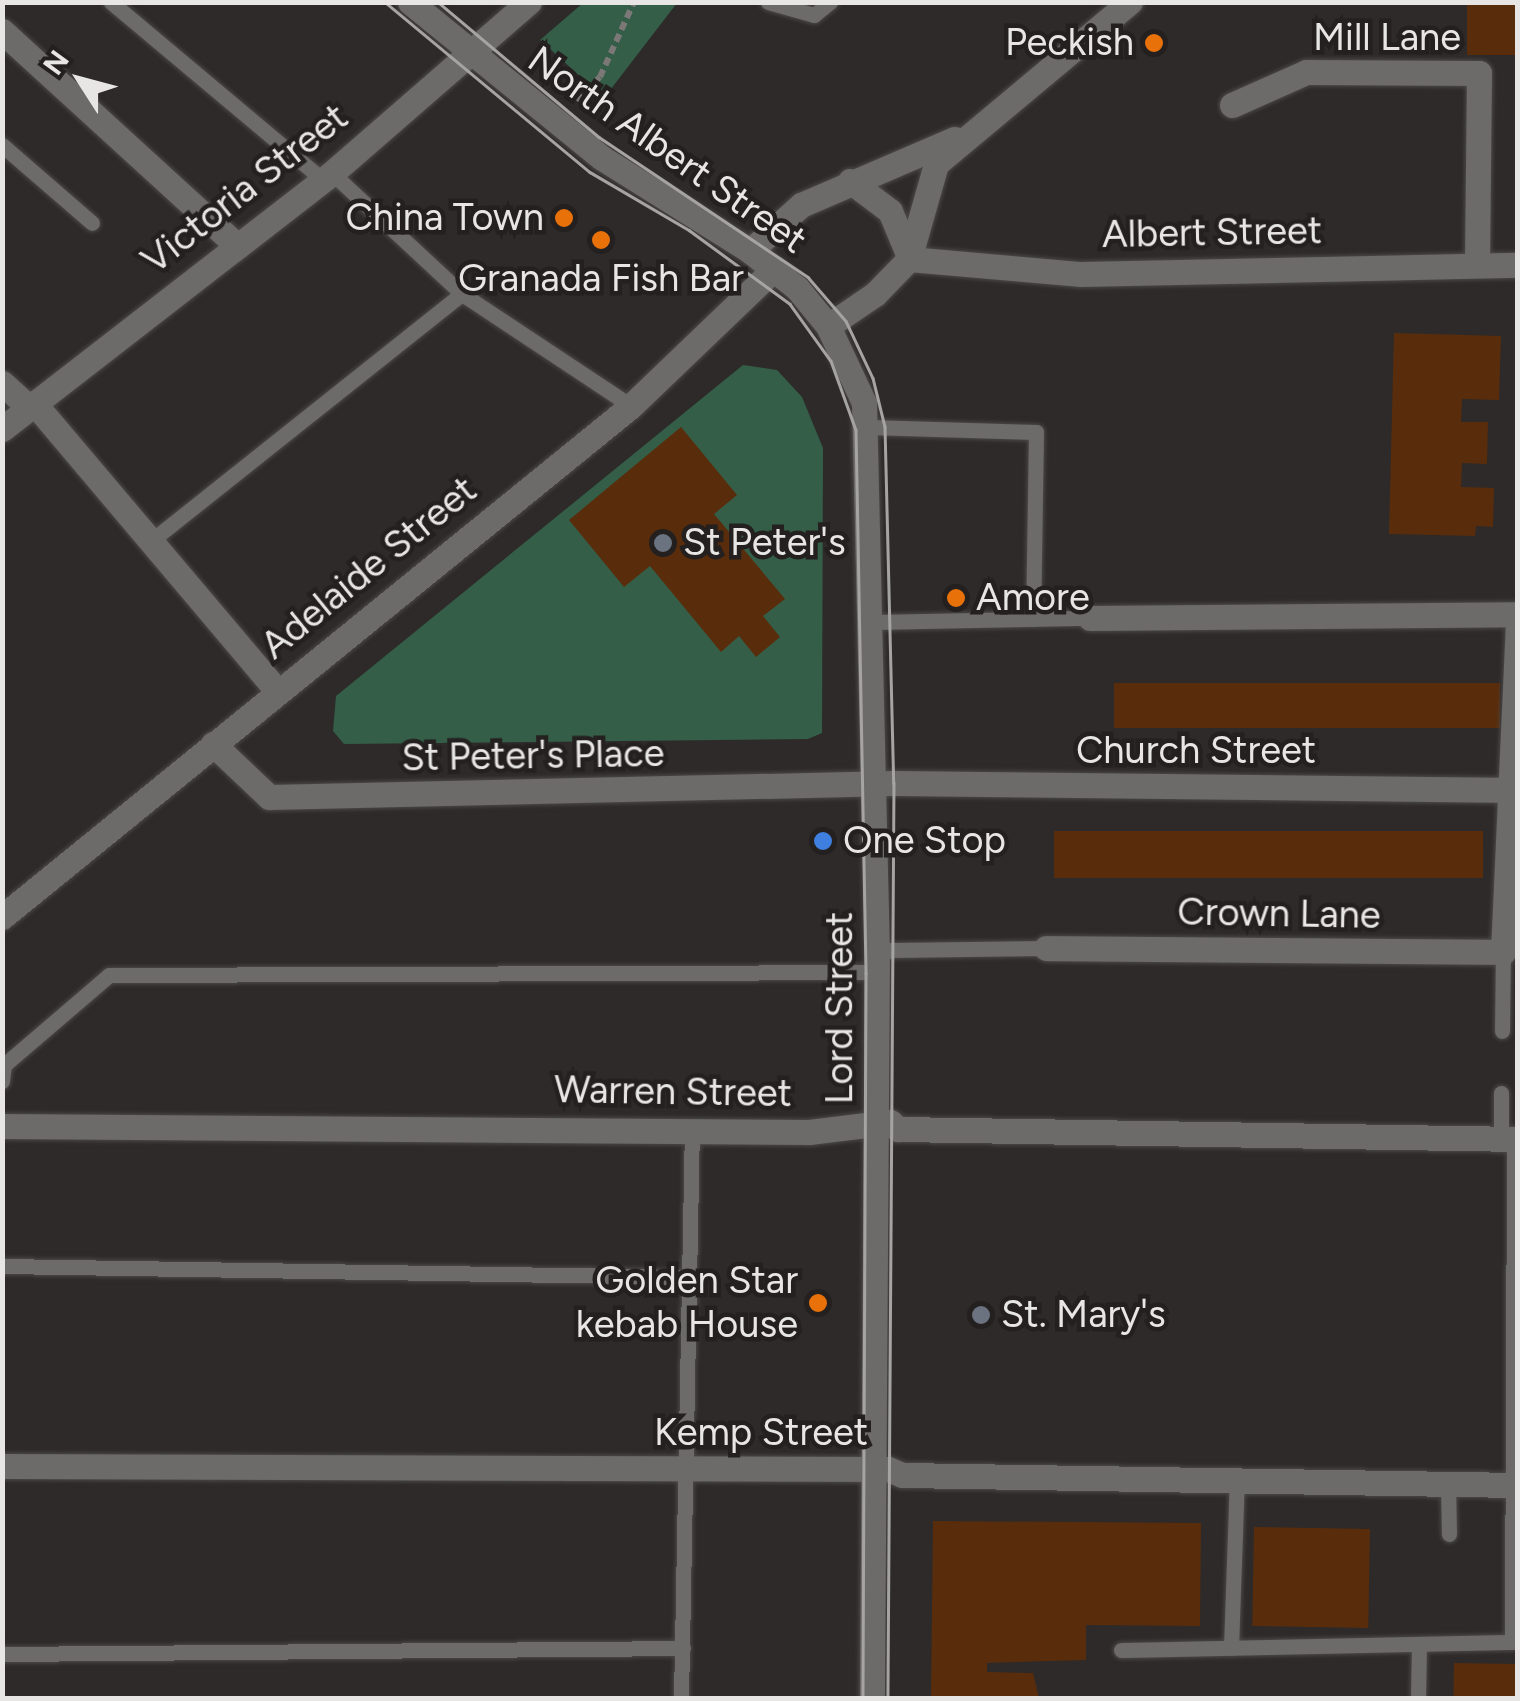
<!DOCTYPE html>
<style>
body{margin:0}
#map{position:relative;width:1520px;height:1701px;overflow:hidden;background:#2d2a29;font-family:Figtree,sans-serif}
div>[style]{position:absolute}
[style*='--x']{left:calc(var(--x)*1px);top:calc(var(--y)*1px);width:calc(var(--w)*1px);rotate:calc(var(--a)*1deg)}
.green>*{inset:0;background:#345e47}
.building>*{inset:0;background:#592d0c;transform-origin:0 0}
.path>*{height:6px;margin-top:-3px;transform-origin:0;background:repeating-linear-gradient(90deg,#7b7877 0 8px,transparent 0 13px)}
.roads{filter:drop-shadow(0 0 2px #4b4847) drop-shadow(0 0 2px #4b4847)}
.service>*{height:15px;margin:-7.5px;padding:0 7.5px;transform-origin:7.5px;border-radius:7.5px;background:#6c6b6a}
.minor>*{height:25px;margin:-12.5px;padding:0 12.5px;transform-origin:12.5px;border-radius:12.5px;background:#6c6b6a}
.tertiary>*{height:25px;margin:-12.5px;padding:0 12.5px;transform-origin:12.5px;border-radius:12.5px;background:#6c6b6a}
.tram>*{height:2.5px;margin:-1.25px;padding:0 1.25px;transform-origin:1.25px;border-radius:1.25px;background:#a6a4a3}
.dots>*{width:28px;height:28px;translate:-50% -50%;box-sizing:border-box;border:5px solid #23201f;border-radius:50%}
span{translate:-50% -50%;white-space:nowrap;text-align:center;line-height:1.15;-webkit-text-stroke:9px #23201f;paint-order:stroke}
.street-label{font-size:38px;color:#e8e6e5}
.poi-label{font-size:38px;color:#e8e6e5}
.right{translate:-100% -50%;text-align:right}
.left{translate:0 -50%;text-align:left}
.frame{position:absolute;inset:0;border:5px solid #e8e6e5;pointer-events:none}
.north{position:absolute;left:30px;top:30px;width:100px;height:100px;-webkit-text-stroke:8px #23201f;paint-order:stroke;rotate:306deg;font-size:28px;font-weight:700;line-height:40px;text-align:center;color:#e8e6e5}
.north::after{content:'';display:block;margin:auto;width:35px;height:45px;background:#e8e6e5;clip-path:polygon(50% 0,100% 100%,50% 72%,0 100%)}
</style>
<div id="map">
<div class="green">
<div style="clip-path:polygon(583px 3px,677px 3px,604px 98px,540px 40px)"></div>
<div style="clip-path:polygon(743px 365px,777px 370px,802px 397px,823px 448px,822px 733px,808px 739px,344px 744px,333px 731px,336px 696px)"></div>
</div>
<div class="building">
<div style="left:1467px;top:2px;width:51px;height:53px"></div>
<div style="clip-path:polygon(1394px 333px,1501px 336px,1499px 400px,1462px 399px,1461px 422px,1488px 422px,1487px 464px,1462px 463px,1461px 487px,1494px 488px,1493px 527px,1476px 526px,1475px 536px,1389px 534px)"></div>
<div style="clip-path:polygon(681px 427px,737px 495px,714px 514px,785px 599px,763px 616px,780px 637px,756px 657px,739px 636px,721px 652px,650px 566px,624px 587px,569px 520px)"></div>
<div style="left:1500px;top:683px;width:45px;height:386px;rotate:90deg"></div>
<div style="left:1483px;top:831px;width:47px;height:429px;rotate:90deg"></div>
<div style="clip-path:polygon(933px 1521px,1201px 1523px,1200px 1626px,1086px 1625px,1086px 1660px,987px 1663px,987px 1672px,1033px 1673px,1039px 1698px,931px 1698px)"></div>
<div style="left:1254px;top:1527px;width:116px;height:99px;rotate:1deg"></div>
<div style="left:1454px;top:1663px;width:64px;height:35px;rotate:1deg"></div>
</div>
<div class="path">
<div style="--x:578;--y:102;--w:33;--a:-49"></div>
<div style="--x:600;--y:77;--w:82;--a:-65.6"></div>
</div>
<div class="roads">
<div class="service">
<div style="--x:111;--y:2;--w:277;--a:40"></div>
<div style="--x:768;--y:2;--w:48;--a:15.8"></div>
<div style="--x:814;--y:15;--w:21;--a:-39"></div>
<div style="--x:2;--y:145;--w:119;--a:40.9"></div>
<div style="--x:332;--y:173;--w:178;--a:42.9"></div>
<div style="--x:462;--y:294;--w:203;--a:33.5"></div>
<div style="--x:868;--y:427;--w:168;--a:1.7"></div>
<div style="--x:1036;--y:432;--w:187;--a:90.9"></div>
<div style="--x:151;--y:541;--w:397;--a:-38.5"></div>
<div style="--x:873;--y:622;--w:217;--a:-1.1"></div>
<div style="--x:877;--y:956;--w:15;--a:-23"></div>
<div style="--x:891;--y:950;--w:155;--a:-0.7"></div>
<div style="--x:1502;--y:1031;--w:79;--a:-89.3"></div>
<div style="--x:2;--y:1081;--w:16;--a:-83"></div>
<div style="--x:4;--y:1065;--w:138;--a:-40.6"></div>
<div style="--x:109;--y:975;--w:768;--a:-0.22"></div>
<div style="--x:1501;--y:1139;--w:46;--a:-90"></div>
<div style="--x:2;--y:1266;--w:683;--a:0.92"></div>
<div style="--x:1448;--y:1483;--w:51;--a:88.9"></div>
<div style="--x:1231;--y:1648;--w:172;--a:-88"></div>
<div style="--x:1121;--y:1650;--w:391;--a:-1.2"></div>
<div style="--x:1512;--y:1642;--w:503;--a:-89.77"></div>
<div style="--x:2;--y:1654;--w:681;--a:-0.5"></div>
<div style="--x:681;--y:1698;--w:571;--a:-88.9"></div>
<div style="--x:1418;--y:1698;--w:53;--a:-88.9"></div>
</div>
<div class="minor">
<div style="--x:2;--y:31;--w:317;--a:42.4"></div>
<div style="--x:1232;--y:105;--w:81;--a:-24"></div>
<div style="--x:1306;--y:72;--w:173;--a:0.3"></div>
<div style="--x:1479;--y:73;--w:192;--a:90.6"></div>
<div style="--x:909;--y:259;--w:173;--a:5"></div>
<div style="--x:1081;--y:274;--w:437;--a:-1.2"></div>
<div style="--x:2;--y:383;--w:36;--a:42"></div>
<div style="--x:34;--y:403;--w:377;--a:49.8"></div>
<div style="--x:2;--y:429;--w:418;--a:-37.8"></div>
<div style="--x:332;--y:173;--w:261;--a:-41"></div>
<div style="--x:1090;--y:618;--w:428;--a:-0.5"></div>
<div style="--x:213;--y:744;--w:77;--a:43.4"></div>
<div style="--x:269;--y:797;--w:625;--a:-1.28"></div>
<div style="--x:894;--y:783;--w:624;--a:0.64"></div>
<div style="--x:2;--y:917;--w:810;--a:-39.09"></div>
<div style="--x:631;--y:406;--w:198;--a:-43.8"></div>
<div style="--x:1046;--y:948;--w:457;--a:0.5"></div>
<div style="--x:1503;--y:952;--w:329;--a:-87.4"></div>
<div style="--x:2;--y:1126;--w:807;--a:0.43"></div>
<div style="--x:809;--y:1132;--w:82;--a:-7"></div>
<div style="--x:890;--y:1122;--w:11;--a:41"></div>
<div style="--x:898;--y:1129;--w:620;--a:0.92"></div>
<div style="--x:2;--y:1466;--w:886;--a:0.19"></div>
<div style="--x:888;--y:1469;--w:15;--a:23"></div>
<div style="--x:902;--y:1475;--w:616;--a:0.93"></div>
</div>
<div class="tertiary">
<div style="--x:410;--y:2;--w:247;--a:39.1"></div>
<div style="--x:602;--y:158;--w:175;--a:32.1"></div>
<div style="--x:750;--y:251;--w:60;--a:38.2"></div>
<div style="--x:797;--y:288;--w:49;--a:50.8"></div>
<div style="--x:828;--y:326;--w:85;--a:64.9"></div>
<div style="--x:864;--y:403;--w:553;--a:88.65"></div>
<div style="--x:877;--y:956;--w:742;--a:90.39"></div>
<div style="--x:850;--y:181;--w:50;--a:36.9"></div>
<div style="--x:890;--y:211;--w:47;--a:67.3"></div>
<div style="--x:750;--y:251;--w:69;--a:-42"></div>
<div style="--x:801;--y:205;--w:167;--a:-23.3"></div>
<div style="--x:828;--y:326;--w:57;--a:-34.2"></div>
<div style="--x:875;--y:294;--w:49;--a:-45.8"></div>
<div style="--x:909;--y:259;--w:99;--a:-74.1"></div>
<div style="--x:936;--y:164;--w:253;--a:-39.9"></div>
</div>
</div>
<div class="tram">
<div style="--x:385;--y:2;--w:266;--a:39.7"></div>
<div style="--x:590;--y:172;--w:115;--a:30.4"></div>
<div style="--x:689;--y:230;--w:125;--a:36.2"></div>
<div style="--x:790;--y:304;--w:70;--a:54.3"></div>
<div style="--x:831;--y:361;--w:73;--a:70.1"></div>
<div style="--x:856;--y:430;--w:543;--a:88.94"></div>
<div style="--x:866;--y:973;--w:725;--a:90.24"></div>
<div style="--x:438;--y:2;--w:210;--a:40"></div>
<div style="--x:599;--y:137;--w:252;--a:33.8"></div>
<div style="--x:808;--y:277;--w:58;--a:49.2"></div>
<div style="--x:846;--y:321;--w:63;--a:64.7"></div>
<div style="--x:873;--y:378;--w:50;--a:76.2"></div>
<div style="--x:885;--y:427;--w:356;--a:88.6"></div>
<div style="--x:894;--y:783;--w:915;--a:90.38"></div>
</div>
<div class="dots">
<div style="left:1154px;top:43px;background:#e8710a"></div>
<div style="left:564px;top:218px;background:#e8710a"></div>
<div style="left:601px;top:240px;background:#e8710a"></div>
<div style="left:663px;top:543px;background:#6b7280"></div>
<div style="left:956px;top:598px;background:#e8710a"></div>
<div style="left:823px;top:841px;background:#3f7fe0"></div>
<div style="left:818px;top:1303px;background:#e8710a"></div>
<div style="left:981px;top:1315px;background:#6b7280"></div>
</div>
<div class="street-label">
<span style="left:1387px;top:38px">Mill Lane</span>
<span style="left:667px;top:150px;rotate:35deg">North Albert Street</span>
<span style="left:245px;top:189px;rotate:-38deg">Victoria Street</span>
<span style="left:1212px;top:233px;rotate:-1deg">Albert Street</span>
<span style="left:369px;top:568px;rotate:-39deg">Adelaide Street</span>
<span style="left:1196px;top:751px">Church Street</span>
<span style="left:533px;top:756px;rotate:-1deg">St Peter's Place</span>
<span style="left:1279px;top:914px;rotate:1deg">Crown Lane</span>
<span style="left:840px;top:1008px;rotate:-90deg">Lord Street</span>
<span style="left:673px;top:1092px;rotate:1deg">Warren Street</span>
<span style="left:761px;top:1433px">Kemp Street</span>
</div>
<div class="poi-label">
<span class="right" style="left:1134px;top:43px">Peckish</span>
<span class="right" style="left:544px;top:218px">China Town</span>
<span style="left:601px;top:279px">Granada Fish Bar</span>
<span class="left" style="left:683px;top:543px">St Peter's</span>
<span class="left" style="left:976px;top:598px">Amore</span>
<span class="left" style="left:843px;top:841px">One Stop</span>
<span class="right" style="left:798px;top:1303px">Golden Star<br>kebab House</span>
<span class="left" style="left:1001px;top:1315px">St. Mary's</span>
</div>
<div class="frame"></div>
<div class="north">N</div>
</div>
